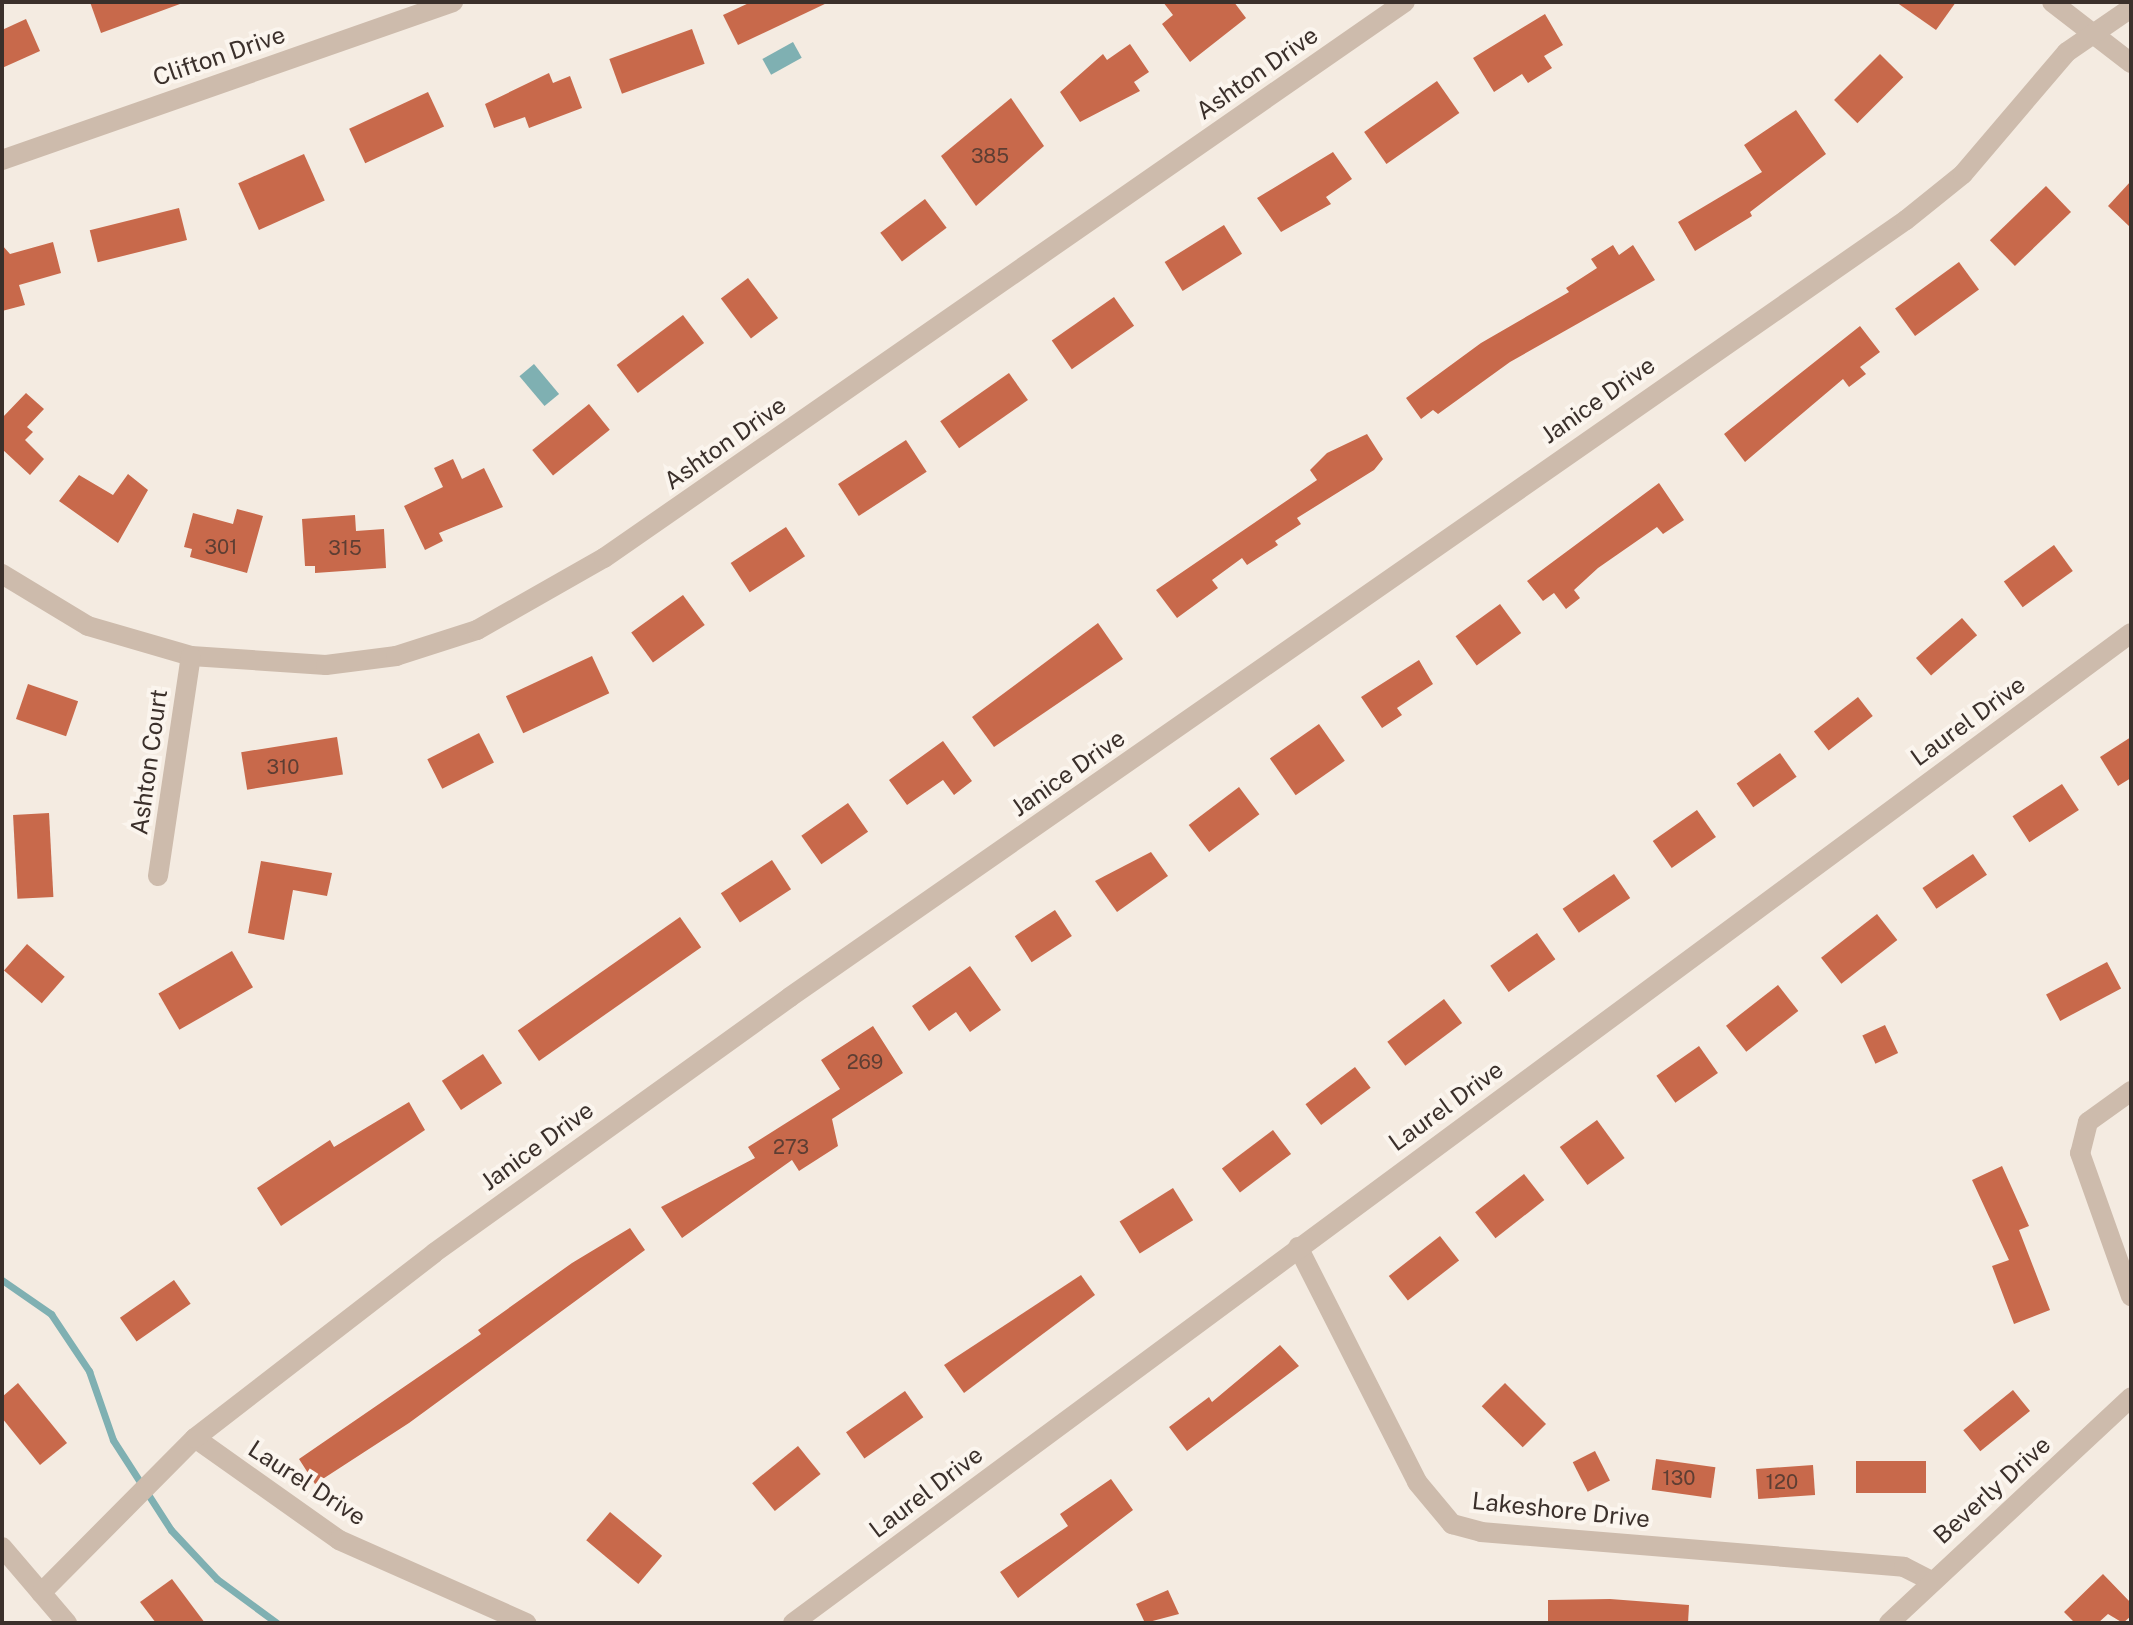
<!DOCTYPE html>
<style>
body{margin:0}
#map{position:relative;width:2133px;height:1625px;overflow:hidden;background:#f4ebe1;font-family:"Public Sans",sans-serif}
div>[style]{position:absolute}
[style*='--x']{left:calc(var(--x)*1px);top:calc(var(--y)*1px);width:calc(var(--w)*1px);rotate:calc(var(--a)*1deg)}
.water>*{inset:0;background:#7fb0b2;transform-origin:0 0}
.stream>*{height:7px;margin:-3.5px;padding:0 3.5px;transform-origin:3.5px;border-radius:3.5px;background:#7fb0b2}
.building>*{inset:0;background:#c8694b;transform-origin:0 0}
.minor>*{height:20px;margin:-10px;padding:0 10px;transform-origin:10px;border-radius:10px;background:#cdbbac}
span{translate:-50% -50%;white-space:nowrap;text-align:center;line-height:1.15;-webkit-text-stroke:8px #fbf5ee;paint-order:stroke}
.number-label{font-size:20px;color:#5e3e33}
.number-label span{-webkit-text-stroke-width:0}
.street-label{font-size:24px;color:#3b302b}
.frame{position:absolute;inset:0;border:4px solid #3b302b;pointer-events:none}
</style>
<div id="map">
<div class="water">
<div style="left:793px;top:42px;width:18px;height:35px;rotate:61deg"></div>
<div style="left:534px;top:364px;width:39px;height:19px;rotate:50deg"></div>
</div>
<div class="stream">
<div style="--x:2;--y:1280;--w:60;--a:34.8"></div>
<div style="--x:51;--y:1314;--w:69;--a:56.3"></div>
<div style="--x:89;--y:1371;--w:73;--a:70.8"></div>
<div style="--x:113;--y:1440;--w:107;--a:57.2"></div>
<div style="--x:171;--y:1530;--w:67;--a:46.8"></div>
<div style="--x:217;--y:1579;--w:74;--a:36.3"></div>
</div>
<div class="building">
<div style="clip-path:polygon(90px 2px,179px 2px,180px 4px,101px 33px)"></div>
<div style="clip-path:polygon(751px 2px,829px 2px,738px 45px,723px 15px)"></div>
<div style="clip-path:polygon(1163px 2px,1234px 2px,1246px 18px,1190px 62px,1162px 24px,1173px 15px)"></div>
<div style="clip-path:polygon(1896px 2px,1956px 2px,1936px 30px)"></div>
<div style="clip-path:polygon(1545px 14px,1563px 45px,1544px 56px,1552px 68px,1528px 83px,1522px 74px,1494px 92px,1473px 58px)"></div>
<div style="clip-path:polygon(26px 19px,40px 51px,2px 68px,2px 30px)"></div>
<div style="left:692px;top:29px;width:37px;height:88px;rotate:70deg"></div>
<div style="clip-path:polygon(1130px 44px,1149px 72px,1134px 82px,1140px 91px,1080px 122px,1060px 92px,1103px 54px,1107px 60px)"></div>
<div style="left:1880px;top:54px;width:33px;height:65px;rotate:45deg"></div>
<div style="clip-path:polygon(549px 73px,553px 83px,570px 76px,582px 108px,529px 128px,525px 117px,494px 128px,485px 104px)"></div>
<div style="left:1437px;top:81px;width:39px;height:89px;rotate:55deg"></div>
<div style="left:428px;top:92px;width:38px;height:87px;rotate:65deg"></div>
<div style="clip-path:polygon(1011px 98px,1044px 146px,976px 206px,941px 156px)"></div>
<div style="clip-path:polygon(1796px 110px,1826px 154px,1750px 212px,1752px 216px,1695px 251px,1678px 222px,1762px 172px,1744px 145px)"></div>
<div style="clip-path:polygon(1333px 152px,1352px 179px,1326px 197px,1331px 204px,1281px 232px,1257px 198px)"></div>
<div style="left:304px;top:154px;width:51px;height:72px;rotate:66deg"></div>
<div style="clip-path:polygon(2131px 181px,2131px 228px,2108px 206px)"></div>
<div style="left:2046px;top:186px;width:36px;height:78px;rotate:46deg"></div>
<div style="left:925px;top:199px;width:36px;height:56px;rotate:53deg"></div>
<div style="left:179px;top:208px;width:33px;height:92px;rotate:76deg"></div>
<div style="left:1224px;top:225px;width:34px;height:70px;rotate:58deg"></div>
<div style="clip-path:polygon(53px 242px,61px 273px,19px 285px,25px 305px,2px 311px,2px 245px,10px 254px)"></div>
<div style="clip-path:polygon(1613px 245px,1619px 255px,1633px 245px,1655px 280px,1510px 362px,1438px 414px,1433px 410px,1421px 419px,1406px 398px,1481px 343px,1569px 292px,1566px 288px,1597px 268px,1591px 259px)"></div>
<div style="left:1959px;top:262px;width:34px;height:79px;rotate:54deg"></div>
<div style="left:748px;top:278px;width:50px;height:34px;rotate:53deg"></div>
<div style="left:1114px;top:297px;width:35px;height:76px;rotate:55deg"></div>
<div style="left:683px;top:315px;width:35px;height:83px;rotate:53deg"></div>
<div style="clip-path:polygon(1860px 326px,1880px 352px,1860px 367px,1866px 374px,1849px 387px,1843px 379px,1745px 462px,1724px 434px)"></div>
<div style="left:1009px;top:373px;width:33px;height:84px;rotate:55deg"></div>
<div style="clip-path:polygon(26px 393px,44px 409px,27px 427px,33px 432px,25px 440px,44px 459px,30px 475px,2px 449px,2px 418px)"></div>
<div style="left:589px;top:404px;width:33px;height:73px;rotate:51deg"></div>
<div style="clip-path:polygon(1367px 434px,1383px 459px,1374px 470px,1297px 518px,1301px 524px,1275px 541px,1278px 545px,1247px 565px,1242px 558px,1212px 580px,1218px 588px,1177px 618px,1156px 590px,1317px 480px,1310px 470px,1327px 453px)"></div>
<div style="left:906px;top:440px;width:38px;height:81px;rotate:57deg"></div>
<div style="clip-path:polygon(453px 459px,462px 479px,484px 468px,503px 507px,439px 533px,443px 541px,425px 550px,404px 506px,443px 487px,434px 468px)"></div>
<div style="clip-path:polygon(128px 474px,148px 490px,118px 543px,59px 501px,79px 475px,113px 495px)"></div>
<div style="clip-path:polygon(1659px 483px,1684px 520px,1663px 534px,1657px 527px,1598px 568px,1574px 590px,1580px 598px,1566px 609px,1554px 593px,1543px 601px,1527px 581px)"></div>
<div style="clip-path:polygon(237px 509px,263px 516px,247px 573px,190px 557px,192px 549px,184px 547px,193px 513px,233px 524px)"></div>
<div style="clip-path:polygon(355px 515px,356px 531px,384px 529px,386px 568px,315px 573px,315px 566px,305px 566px,302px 519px)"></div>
<div style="left:786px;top:527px;width:35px;height:66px;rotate:57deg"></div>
<div style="left:2054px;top:545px;width:32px;height:62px;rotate:54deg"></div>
<div style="left:683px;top:595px;width:37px;height:64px;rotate:54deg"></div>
<div style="left:1500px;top:604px;width:36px;height:55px;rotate:54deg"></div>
<div style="left:1962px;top:618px;width:23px;height:61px;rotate:49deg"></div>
<div style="clip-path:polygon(1098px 623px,1123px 659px,994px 747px,972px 717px)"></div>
<div style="left:592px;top:656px;width:41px;height:95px;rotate:65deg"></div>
<div style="clip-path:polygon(1419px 660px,1433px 684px,1397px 708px,1402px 715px,1382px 728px,1361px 697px)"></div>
<div style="left:28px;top:684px;width:53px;height:37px;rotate:19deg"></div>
<div style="left:1858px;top:697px;width:24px;height:56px;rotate:52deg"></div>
<div style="left:1319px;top:724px;width:45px;height:60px;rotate:55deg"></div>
<div style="left:479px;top:733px;width:33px;height:58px;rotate:63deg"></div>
<div style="left:337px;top:737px;width:38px;height:97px;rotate:81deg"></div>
<div style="clip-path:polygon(2131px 737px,2131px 778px,2118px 786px,2100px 757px)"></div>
<div style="clip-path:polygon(943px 741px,972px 781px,954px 795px,943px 780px,907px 805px,889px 780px)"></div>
<div style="left:1780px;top:753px;width:29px;height:53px;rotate:55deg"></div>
<div style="left:2062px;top:784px;width:31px;height:59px;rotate:57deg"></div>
<div style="left:1239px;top:787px;width:34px;height:63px;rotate:53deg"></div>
<div style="left:848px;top:803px;width:35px;height:57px;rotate:55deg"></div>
<div style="left:1697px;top:810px;width:33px;height:54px;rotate:55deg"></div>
<div style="left:49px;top:813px;width:84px;height:36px;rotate:87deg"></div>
<div style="clip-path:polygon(1151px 852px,1168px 876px,1117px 912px,1095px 881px)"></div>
<div style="left:1973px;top:854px;width:25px;height:61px;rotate:56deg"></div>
<div style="left:772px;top:860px;width:35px;height:61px;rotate:57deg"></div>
<div style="clip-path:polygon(261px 861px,332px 873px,327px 896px,293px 890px,284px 940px,248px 933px)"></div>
<div style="left:1614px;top:874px;width:29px;height:62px;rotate:56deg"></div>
<div style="left:1055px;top:910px;width:31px;height:48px;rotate:57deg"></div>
<div style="left:1877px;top:914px;width:33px;height:71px;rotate:52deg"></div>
<div style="left:680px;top:917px;width:37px;height:198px;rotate:55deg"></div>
<div style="left:1537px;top:933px;width:32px;height:57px;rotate:55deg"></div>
<div style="left:27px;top:944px;width:50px;height:35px;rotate:41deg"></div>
<div style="left:232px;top:951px;width:42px;height:85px;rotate:60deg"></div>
<div style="left:2107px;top:962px;width:30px;height:69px;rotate:62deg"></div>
<div style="clip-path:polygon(970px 966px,1001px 1010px,970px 1032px,956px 1012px,929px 1031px,912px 1006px)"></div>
<div style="left:1778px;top:985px;width:33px;height:66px;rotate:52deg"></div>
<div style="left:1444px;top:999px;width:30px;height:71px;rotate:53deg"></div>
<div style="left:1885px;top:1025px;width:31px;height:25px;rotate:65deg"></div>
<div style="clip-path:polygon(873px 1026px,903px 1073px,832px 1119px,838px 1146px,799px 1171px,792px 1160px,682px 1238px,661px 1207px,755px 1158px,748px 1147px,840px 1089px,821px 1060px)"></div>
<div style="left:1699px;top:1046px;width:33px;height:52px;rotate:55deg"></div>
<div style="left:483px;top:1054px;width:35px;height:49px;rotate:57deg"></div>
<div style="left:1355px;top:1067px;width:26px;height:62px;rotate:53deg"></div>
<div style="clip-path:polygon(409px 1102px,425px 1130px,281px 1226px,257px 1188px,330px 1140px,334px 1147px)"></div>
<div style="left:1597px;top:1120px;width:47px;height:46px;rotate:54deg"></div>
<div style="left:1273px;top:1130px;width:30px;height:64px;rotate:53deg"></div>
<div style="clip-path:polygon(2002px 1166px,2029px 1226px,2019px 1230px,2050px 1310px,2014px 1324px,1992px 1266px,2009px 1260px,1972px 1180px)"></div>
<div style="left:1524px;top:1174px;width:33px;height:62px;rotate:52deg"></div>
<div style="left:1173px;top:1188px;width:38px;height:63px;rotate:58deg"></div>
<div style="clip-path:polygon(630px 1228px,645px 1250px,409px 1423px,315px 1484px,299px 1459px,481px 1334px,478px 1330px,572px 1263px)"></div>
<div style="left:1440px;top:1236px;width:31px;height:65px;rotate:52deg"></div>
<div style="clip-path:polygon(1081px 1275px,1095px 1295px,964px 1393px,944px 1365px)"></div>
<div style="left:174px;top:1280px;width:29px;height:66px;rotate:55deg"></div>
<div style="clip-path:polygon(1280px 1345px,1299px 1366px,1187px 1451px,1169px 1427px,1209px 1397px,1212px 1402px)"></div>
<div style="clip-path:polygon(18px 1383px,67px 1443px,40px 1465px,2px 1418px,2px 1397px)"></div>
<div style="left:1505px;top:1383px;width:58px;height:33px;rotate:45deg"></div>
<div style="left:2013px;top:1390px;width:27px;height:64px;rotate:51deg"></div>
<div style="left:905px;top:1391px;width:32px;height:72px;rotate:55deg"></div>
<div style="left:798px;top:1446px;width:36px;height:59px;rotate:51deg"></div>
<div style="left:1595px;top:1451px;width:33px;height:25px;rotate:63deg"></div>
<div style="left:1656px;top:1459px;width:60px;height:31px;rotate:8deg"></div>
<div style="left:1926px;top:1461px;width:32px;height:70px;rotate:90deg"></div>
<div style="left:1813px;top:1465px;width:30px;height:57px;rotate:86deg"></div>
<div style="clip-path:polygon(1111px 1479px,1133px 1510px,1018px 1598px,1000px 1572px,1068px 1526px,1060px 1514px)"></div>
<div style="left:610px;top:1512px;width:68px;height:37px;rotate:40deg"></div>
<div style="clip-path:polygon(2103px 1574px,2131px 1603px,2131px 1616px,2123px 1623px,2108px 1614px,2098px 1623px,2075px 1623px,2064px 1612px)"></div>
<div style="clip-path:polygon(172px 1579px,205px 1623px,156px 1623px,140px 1602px)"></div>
<div style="clip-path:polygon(1168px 1590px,1179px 1614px,1145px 1623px,1136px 1604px)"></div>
<div style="clip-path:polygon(1610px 1599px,1689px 1605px,1688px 1623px,1548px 1623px,1548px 1600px)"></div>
</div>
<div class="minor">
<div style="--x:2052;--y:2;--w:100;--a:37.7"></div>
<div style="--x:2;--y:160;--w:478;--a:-19.3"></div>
<div style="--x:2;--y:574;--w:100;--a:31.2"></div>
<div style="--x:88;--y:626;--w:107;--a:16.2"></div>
<div style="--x:191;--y:656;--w:135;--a:3.8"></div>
<div style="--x:326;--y:665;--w:71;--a:-7.3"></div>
<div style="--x:396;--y:656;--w:85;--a:-17.8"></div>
<div style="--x:477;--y:630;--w:146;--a:-29.6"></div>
<div style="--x:604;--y:558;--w:975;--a:-34.77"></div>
<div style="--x:158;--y:876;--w:222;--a:-81.5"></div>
<div style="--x:2131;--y:1091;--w:53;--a:144.2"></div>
<div style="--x:2088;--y:1122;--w:32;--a:104"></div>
<div style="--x:2080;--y:1153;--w:152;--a:70.4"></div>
<div style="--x:1298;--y:1247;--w:263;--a:63.1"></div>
<div style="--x:1417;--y:1482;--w:55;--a:50.2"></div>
<div style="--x:1452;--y:1524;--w:30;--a:15"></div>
<div style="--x:1481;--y:1532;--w:424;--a:4.7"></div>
<div style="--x:1904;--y:1567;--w:30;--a:27"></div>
<div style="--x:195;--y:1438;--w:176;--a:35.3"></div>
<div style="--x:339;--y:1540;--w:205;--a:23.9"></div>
<div style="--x:2;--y:1547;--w:100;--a:49.5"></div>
<div style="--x:41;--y:1593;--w:218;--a:-45.2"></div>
<div style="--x:195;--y:1438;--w:302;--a:-37.7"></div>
<div style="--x:434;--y:1253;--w:438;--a:-35.7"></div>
<div style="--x:790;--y:997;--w:1360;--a:-34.85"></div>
<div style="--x:1906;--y:220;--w:73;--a:-38.9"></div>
<div style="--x:1963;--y:174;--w:160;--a:-49.6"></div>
<div style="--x:2067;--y:52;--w:78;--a:-34.5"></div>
<div style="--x:793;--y:1623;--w:1664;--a:-36.5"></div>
<div style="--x:1889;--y:1623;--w:331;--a:-43"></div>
</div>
<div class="number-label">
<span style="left:990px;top:156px">385</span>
<span style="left:221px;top:547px">301</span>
<span style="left:345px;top:548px">315</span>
<span style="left:283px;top:767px">310</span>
<span style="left:865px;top:1062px">269</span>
<span style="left:791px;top:1147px">273</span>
<span style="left:1679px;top:1478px">130</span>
<span style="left:1782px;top:1482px">120</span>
</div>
<div class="street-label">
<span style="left:219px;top:56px;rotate:-19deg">Clifton Drive</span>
<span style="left:1257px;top:73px;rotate:-35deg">Ashton Drive</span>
<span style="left:1598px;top:400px;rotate:-35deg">Janice Drive</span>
<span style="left:725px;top:443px;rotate:-35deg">Ashton Drive</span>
<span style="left:1968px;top:721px;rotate:-36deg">Laurel Drive</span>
<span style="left:149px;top:762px;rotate:-82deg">Ashton Court</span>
<span style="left:1068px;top:773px;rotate:-35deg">Janice Drive</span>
<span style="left:1446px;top:1106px;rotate:-36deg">Laurel Drive</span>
<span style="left:537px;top:1146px;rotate:-36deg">Janice Drive</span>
<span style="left:307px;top:1483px;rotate:33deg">Laurel Drive</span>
<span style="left:1992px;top:1490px;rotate:-42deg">Beverly Drive</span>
<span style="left:926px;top:1492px;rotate:-37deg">Laurel Drive</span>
<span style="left:1561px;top:1510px;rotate:6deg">Lakeshore Drive</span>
</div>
<div class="frame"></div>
</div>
